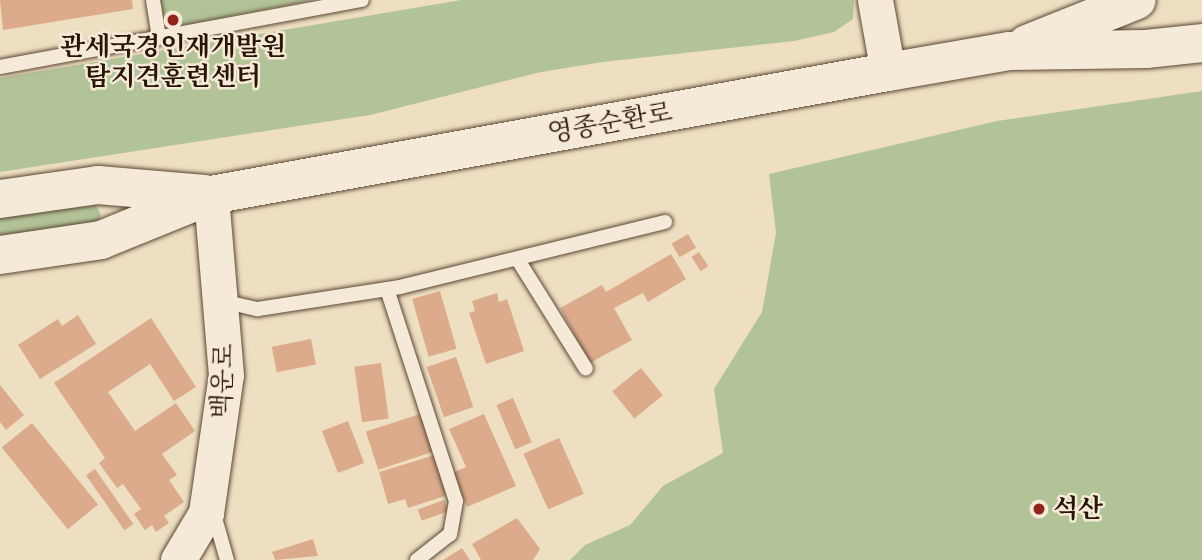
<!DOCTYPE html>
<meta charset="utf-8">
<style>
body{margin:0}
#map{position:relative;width:1202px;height:560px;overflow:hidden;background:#efdfc2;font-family:"EB Garamond","Noto Serif KR",serif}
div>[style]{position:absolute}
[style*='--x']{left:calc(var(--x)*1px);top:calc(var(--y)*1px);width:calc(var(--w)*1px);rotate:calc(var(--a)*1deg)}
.green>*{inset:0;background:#b3c398}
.building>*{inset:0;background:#dcab8c;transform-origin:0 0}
.roads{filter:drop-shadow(0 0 2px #5a4834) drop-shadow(0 0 2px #5a4834)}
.service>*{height:14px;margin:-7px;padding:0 7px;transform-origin:7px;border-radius:7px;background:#f5ead7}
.tertiary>*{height:35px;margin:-17.5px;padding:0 17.5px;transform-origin:17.5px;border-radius:17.5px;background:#f5ead7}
.secondary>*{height:38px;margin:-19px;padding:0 19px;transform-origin:19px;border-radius:19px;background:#f5ead7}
.dots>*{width:19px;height:19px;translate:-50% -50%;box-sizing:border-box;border:4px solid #f5ead7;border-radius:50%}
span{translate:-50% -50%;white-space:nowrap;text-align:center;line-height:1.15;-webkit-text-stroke:5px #f5ead7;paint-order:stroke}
.poi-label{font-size:26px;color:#291504;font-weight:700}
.left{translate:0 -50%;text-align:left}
.street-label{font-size:26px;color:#291504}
</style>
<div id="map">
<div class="green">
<div style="clip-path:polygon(161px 0,313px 0,179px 26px,164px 18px)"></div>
<div style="clip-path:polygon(461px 0,854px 0,853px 19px,834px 32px,794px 41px,603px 62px,541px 72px,370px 115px,0 172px,0 78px)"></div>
<div style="clip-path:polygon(1202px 91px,1202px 560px,570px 560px,585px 545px,630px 525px,663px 486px,723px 453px,714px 389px,762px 312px,776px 233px,769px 174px,997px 121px)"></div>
<div style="clip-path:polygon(94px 201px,101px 215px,98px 221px,0 242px,0 212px)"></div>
</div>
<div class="building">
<div style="clip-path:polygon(0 0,132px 0,133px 9px,3px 30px)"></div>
<div style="left:688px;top:234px;width:16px;height:19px;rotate:60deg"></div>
<div style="left:699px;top:252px;width:17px;height:9px;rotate:57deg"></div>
<div style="clip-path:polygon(671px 254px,686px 279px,648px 302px,643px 293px,614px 308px,632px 340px,590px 363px,560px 308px,602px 285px,606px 292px)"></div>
<div style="left:440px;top:291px;width:60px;height:29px;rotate:74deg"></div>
<div style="clip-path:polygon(497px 293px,499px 302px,507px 299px,524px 351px,486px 364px,469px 313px,475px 311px,472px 301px)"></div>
<div style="clip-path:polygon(78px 315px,96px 344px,40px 379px,18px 345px,58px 319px,62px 326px)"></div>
<div style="clip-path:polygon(151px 318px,196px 387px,174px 401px,150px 364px,108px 392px,135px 431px,176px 403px,195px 431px,162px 454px,177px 475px,169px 480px,184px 502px,164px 516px,169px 523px,156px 532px,152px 525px,145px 530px,134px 514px,141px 509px,123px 484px,117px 488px,99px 463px,105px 458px,54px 383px)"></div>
<div style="left:311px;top:339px;width:26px;height:40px;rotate:79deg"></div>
<div style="left:456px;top:357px;width:53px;height:31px;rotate:71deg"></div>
<div style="left:381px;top:363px;width:56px;height:27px;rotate:82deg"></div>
<div style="left:641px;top:368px;width:35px;height:37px;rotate:51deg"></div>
<div style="clip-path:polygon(0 385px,24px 415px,6px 430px,0 422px)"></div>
<div style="left:513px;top:398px;width:48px;height:18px;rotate:67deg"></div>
<div style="left:420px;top:414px;width:40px;height:57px;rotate:72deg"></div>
<div style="clip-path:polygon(484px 414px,516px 486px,467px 507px,452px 473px,466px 467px,449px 429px)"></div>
<div style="left:348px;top:421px;width:45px;height:28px;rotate:69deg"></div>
<div style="left:32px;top:423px;width:105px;height:39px;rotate:51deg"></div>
<div style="left:559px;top:438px;width:61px;height:39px;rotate:66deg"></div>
<div style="clip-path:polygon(435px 455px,448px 495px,408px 508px,405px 499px,388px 504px,379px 472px)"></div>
<div style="left:95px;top:469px;width:67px;height:11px;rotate:55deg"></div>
<div style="left:444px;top:500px;width:12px;height:28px;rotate:70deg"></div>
<div style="clip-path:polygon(517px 518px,540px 549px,533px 560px,481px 560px,472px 544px)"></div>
<div style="clip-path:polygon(313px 539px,318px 556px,275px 560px,272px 552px)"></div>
<div style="clip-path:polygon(462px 548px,470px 560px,443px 560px)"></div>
</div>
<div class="roads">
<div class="service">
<div style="--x:153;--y:0;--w:38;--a:81"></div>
<div style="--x:0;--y:67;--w:368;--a:-10.5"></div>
<div style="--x:518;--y:260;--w:128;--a:58"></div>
<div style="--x:387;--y:289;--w:223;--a:72"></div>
<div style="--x:456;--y:501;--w:34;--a:100"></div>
<div style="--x:450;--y:534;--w:42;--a:141.8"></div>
<div style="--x:222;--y:301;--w:37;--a:13"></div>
<div style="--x:258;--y:309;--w:144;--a:-8.8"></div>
<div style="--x:400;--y:287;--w:273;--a:-13.8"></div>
<div style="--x:213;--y:511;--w:51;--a:74.1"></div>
</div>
<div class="tertiary">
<div style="--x:875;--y:0;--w:73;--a:79.8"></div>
<div style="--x:178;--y:560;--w:55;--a:-59.2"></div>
<div style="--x:206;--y:513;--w:139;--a:-81.8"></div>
<div style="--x:226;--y:375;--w:181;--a:-94.8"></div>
</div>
<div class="secondary">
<div style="--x:1027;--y:44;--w:118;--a:-21.8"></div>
<div style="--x:0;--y:199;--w:99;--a:-8.1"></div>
<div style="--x:98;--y:185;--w:107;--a:4.8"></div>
<div style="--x:0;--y:255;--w:102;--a:-8.4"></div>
<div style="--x:101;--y:240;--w:119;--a:-22.2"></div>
<div style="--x:211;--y:195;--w:688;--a:-10.3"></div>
<div style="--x:888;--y:72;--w:123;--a:-9.8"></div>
<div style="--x:1009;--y:51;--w:137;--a:-0.8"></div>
<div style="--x:1146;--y:49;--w:56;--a:-6.1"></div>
</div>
</div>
<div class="dots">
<div style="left:173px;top:20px;background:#8f2418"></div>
<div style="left:1039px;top:509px;background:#8f2418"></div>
</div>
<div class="poi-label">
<span style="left:173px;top:62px">관세국경인재개발원<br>탐지견훈련센터</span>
<span class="left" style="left:1053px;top:509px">석산</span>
</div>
<div class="street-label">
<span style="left:610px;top:123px;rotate:-10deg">영종순환로</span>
<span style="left:223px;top:381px;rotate:-88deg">백운로</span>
</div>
</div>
